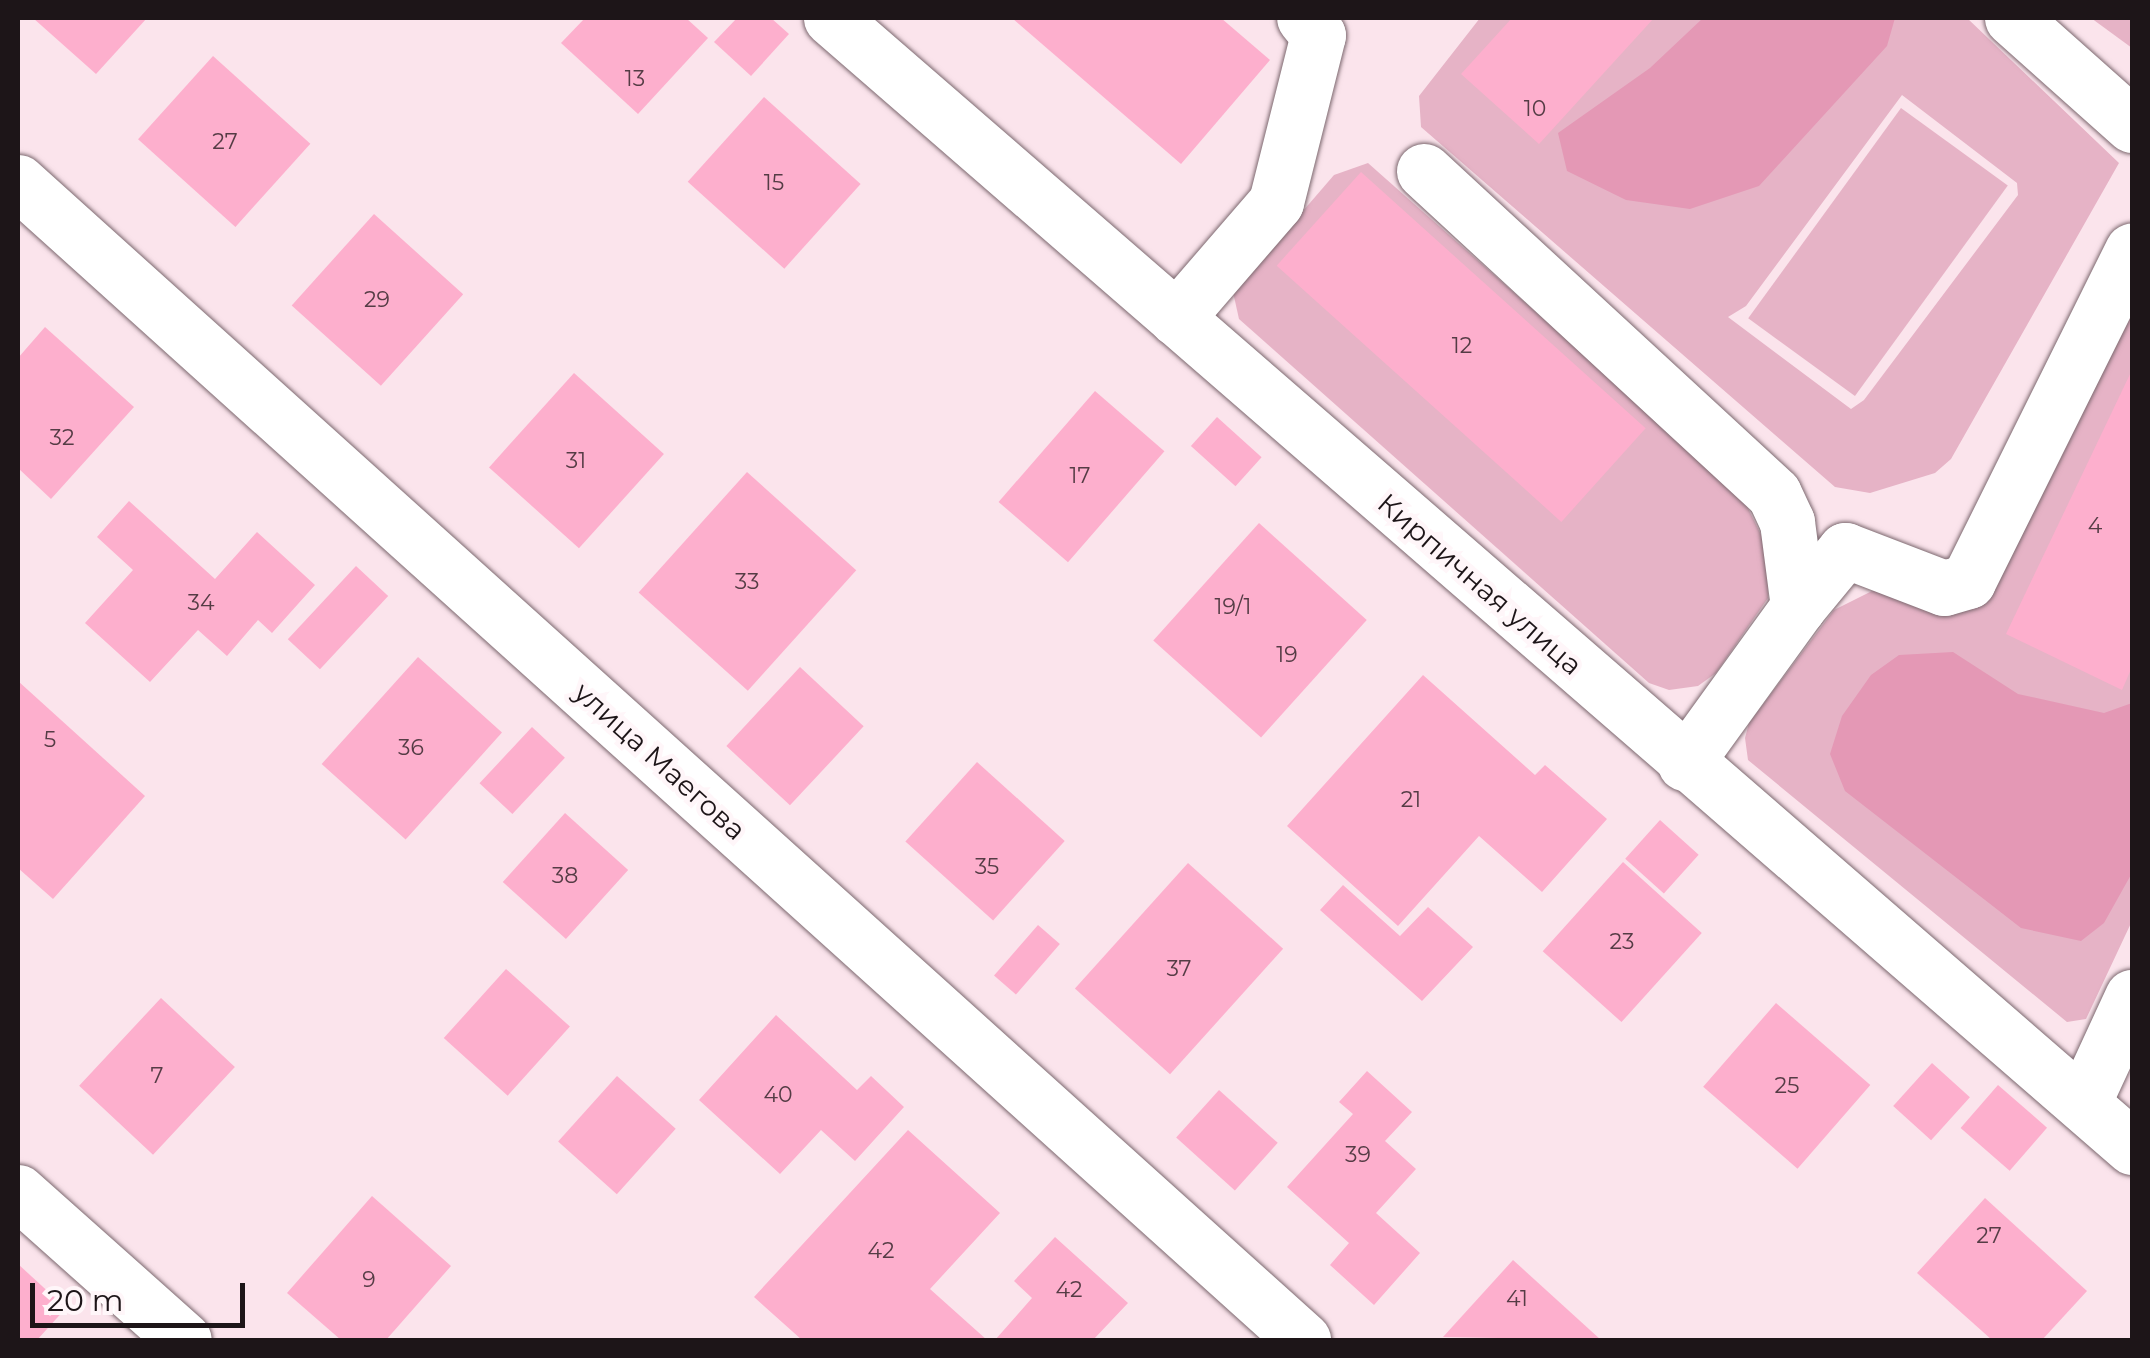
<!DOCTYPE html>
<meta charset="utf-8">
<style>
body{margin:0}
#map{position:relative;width:2150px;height:1358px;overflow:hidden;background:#fbe4ec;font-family:Montserrat,sans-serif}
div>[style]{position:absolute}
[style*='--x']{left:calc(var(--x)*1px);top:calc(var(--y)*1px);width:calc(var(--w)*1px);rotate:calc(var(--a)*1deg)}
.green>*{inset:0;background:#e6b3c6;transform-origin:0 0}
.forest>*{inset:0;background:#e498b5}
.building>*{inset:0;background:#fdafcd;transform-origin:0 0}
.roads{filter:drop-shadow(0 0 2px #7c686f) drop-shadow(0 0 2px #7c686f)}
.minor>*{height:55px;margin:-27.5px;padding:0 27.5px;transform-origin:27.5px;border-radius:27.5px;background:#fff}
span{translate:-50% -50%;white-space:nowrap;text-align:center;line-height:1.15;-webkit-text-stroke:9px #fff6f9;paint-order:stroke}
.number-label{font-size:22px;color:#553c45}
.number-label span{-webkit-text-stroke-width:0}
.street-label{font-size:28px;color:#1d1518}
.frame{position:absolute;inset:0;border:20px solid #1d1518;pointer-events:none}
.scale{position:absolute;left:30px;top:1283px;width:215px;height:45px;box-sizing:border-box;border:5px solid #1d1518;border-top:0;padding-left:12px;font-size:30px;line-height:35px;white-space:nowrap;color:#1d1518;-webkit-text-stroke:8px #fff6f9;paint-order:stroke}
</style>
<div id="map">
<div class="green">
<div style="clip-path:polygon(evenodd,1480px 18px,1967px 18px,2119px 163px,1951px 459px,1935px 473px,1870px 493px,1835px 487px,1421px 127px,1419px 96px,1480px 18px,1902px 95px,2017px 183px,2018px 195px,1864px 400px,1851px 409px,1728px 317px,1746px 306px,1902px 95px)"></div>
<div style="clip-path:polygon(2091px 18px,2132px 18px,2132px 48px)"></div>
<div style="left:1901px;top:108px;width:132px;height:260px;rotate:36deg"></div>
<div style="clip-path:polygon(1368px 163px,1741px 494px,1767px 547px,1768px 598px,1716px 673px,1698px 686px,1669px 690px,1649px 683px,1239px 319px,1233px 292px,1334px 175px)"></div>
<div style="clip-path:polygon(2132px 271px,2132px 921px,2086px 1019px,2067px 1022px,1748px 760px,1745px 738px,1749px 723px,1834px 610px,1876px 589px,1936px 612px)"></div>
</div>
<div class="forest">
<div style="clip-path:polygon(1703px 18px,1895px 18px,1887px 46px,1759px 186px,1690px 209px,1626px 200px,1567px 171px,1558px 133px,1650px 68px)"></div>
<div style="clip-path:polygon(1953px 652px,2018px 694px,2104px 713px,2132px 703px,2132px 873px,2104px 923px,2081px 941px,2021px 928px,1845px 791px,1830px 754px,1842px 716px,1871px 675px,1899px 655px)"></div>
</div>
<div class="building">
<div style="clip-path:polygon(33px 18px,147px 18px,96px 74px)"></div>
<div style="clip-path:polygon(585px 18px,686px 18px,708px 38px,638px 114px,561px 43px)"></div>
<div style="clip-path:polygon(737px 18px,771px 18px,789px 34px,751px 76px,714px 42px)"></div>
<div style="clip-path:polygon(1012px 18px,1221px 18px,1270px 60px,1181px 164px)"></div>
<div style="clip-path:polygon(1512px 18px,1654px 18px,1539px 144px,1461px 74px)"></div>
<div style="left:213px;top:56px;width:131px;height:112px;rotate:42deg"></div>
<div style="left:764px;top:97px;width:130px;height:114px;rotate:42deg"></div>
<div style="left:1361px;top:172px;width:383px;height:126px;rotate:42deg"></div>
<div style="left:374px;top:214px;width:120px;height:123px;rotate:42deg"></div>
<div style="clip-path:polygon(45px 327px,134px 407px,51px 499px,18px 468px,18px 358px)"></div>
<div style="clip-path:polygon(2132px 370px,2132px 667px,2122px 690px,2006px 634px)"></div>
<div style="left:574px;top:373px;width:121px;height:127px;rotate:42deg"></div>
<div style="left:1095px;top:391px;width:92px;height:147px;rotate:41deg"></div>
<div style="left:1217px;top:417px;width:60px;height:39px;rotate:42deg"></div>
<div style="left:747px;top:472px;width:147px;height:162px;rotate:42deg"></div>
<div style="clip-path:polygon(129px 501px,215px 579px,257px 532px,315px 585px,272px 633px,258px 620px,227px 656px,198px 630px,150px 682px,85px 623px,133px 570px,97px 537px)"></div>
<div style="left:1259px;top:523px;width:145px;height:158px;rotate:42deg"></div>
<div style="left:356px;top:566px;width:44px;height:100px;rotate:43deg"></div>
<div style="left:418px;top:657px;width:113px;height:144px;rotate:42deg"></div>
<div style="left:800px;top:667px;width:87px;height:108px;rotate:43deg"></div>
<div style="clip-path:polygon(1423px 675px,1535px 775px,1545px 765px,1607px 819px,1542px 892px,1479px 836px,1398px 926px,1287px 826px)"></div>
<div style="clip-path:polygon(18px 681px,145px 796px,53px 899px,18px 868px)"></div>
<div style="left:532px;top:727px;width:45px;height:77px;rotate:43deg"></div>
<div style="left:977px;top:762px;width:118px;height:107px;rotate:42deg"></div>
<div style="left:565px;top:813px;width:85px;height:93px;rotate:42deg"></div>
<div style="left:1660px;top:820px;width:52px;height:52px;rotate:42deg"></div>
<div style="left:1623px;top:862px;width:106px;height:120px;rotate:42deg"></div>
<div style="left:1188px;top:863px;width:128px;height:169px;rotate:42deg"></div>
<div style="clip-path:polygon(1343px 885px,1400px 936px,1428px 907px,1473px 947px,1422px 1001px,1320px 910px)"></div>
<div style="left:1038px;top:925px;width:29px;height:67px;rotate:41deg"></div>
<div style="left:506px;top:969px;width:86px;height:93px;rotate:42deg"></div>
<div style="left:161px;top:998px;width:101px;height:120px;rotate:43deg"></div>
<div style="left:1776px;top:1003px;width:125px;height:111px;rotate:41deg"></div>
<div style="clip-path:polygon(776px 1015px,857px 1090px,871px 1076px,904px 1107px,855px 1161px,821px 1130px,780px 1174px,699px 1100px)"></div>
<div style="left:1932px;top:1063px;width:51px;height:58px;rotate:42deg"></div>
<div style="clip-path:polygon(1367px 1071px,1412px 1112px,1385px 1141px,1416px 1169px,1376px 1213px,1420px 1253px,1374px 1305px,1330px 1265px,1349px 1243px,1287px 1187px,1353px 1114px,1339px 1102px)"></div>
<div style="left:617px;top:1076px;width:79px;height:88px;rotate:42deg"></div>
<div style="left:1998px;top:1085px;width:65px;height:57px;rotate:41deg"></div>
<div style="left:1219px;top:1090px;width:79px;height:64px;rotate:42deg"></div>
<div style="clip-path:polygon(908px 1130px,1000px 1213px,930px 1289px,987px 1340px,802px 1340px,754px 1297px)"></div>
<div style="clip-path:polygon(372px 1196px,451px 1266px,386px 1340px,341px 1340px,287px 1293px)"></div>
<div style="clip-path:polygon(1985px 1198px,2087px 1291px,2042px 1340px,1992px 1340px,1917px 1273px)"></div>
<div style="clip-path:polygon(1055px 1237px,1128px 1303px,1093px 1340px,995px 1340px,1032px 1298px,1014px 1281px)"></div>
<div style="clip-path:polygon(1513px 1260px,1601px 1340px,1443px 1337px)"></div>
<div style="clip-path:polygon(18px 1264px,66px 1308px,37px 1340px,18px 1340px)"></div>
</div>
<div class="roads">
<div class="minor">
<div style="--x:831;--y:18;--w:1723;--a:40.95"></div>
<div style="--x:2012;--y:18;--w:161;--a:41.7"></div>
<div style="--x:1424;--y:171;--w:476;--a:42.7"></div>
<div style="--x:1774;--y:494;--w:31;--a:65"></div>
<div style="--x:1787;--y:522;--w:86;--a:82.6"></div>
<div style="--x:1798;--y:607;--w:193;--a:125.9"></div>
<div style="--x:18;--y:182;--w:1730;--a:42.02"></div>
<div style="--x:1176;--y:318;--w:153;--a:-49.2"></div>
<div style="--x:1276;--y:202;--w:172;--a:-75.9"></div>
<div style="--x:1318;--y:35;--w:22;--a:-129"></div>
<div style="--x:1798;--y:607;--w:74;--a:-50.5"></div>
<div style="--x:1845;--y:550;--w:106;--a:21"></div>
<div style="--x:1944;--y:588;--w:25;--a:-16"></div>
<div style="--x:1968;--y:581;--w:369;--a:-63.6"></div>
<div style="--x:2083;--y:1103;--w:117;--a:-65.2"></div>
<div style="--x:18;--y:1192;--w:222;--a:41.7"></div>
</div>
</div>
<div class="number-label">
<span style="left:635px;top:79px">13</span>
<span style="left:1535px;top:109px">10</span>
<span style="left:225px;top:142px">27</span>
<span style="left:774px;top:183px">15</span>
<span style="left:377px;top:300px">29</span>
<span style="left:1462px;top:346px">12</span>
<span style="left:62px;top:438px">32</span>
<span style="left:576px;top:461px">31</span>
<span style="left:1080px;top:476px">17</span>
<span style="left:2095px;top:526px">4</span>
<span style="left:747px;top:582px">33</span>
<span style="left:201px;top:603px">34</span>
<span style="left:1233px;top:607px">19/1</span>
<span style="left:1287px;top:655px">19</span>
<span style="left:50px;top:740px">5</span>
<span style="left:411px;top:748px">36</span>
<span style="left:1411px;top:800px">21</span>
<span style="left:987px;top:867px">35</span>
<span style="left:565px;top:876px">38</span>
<span style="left:1622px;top:942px">23</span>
<span style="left:1179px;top:969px">37</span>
<span style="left:157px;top:1076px">7</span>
<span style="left:1787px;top:1086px">25</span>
<span style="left:778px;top:1095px">40</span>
<span style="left:1358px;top:1155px">39</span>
<span style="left:1989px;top:1236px">27</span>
<span style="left:881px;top:1251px">42</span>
<span style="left:369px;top:1280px">9</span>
<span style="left:1069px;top:1290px">42</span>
<span style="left:1517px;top:1299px">41</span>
</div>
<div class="street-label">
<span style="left:1480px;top:584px;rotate:41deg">Кирпичная улица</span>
<span style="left:660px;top:761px;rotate:42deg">улица Маегова</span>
</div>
<div class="frame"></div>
<div class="scale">20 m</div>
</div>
